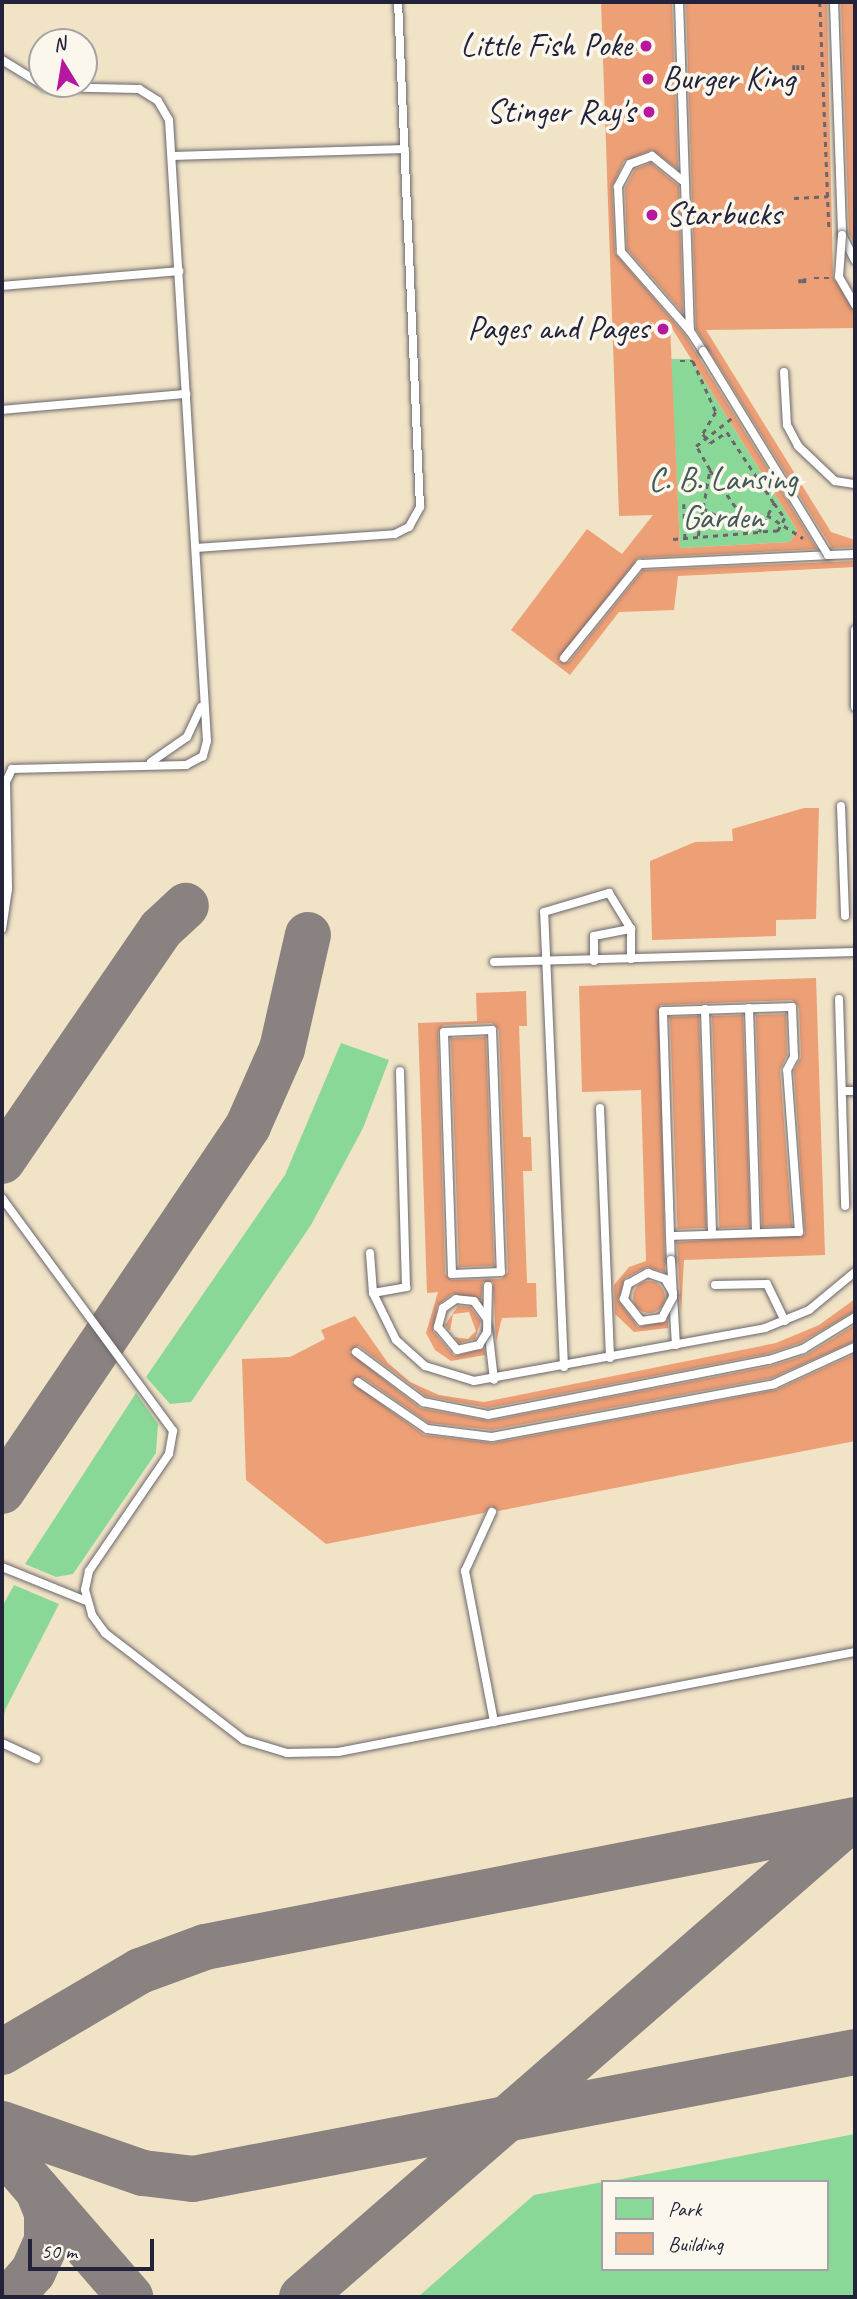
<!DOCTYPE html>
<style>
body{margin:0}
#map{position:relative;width:857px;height:2299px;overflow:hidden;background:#f1e3c6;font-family:Caveat,sans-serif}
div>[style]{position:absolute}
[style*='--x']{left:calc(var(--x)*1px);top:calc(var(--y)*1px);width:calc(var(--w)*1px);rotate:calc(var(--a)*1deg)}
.green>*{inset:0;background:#8ad897}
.taxiway>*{height:46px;margin:-23px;padding:0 23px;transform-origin:23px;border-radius:23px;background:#8a8280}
.building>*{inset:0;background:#ed9f76;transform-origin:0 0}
.round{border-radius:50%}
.path>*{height:2.5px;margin-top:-1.25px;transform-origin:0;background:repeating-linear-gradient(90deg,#6a666c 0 5px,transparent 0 10px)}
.roads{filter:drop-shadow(0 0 2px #6a666c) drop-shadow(0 0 2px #6a666c)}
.lane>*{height:8px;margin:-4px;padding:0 4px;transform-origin:4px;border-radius:4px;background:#fff}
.path-bridge>*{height:2.5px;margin-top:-1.25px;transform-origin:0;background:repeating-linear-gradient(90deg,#6a666c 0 5px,transparent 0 10px)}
.bridges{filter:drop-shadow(0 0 2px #6a666c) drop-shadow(0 0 2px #6a666c)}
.lane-bridge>*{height:8px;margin:-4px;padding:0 4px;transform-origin:4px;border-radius:4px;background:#fff}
.dots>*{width:19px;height:19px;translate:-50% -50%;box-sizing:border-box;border:4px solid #fbf7ec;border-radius:50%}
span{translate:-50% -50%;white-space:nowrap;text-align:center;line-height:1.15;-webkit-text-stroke:7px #fbf7ec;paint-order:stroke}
.poi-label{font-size:33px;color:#22223b}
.right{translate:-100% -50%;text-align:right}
.left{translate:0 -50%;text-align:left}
.park-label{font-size:33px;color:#415957}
.frame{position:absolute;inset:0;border:4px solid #22223b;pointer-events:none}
.legend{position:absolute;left:601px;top:2180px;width:228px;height:91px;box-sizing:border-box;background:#fbf7ec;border:2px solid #a4a2a5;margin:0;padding:9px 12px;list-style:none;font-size:21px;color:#22223b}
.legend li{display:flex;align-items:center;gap:14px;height:35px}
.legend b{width:35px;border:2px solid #a4a2a5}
.north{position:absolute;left:28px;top:28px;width:70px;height:70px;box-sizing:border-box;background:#fbf7ec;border:2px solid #a4a2a5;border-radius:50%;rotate:349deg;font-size:19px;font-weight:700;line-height:28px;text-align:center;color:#22223b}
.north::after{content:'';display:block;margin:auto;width:24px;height:32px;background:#b5179e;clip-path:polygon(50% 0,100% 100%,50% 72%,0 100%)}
.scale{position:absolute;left:28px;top:2239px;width:126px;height:32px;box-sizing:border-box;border:4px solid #22223b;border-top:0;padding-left:9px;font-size:21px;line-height:24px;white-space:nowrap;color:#22223b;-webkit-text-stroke:5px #fbf7ec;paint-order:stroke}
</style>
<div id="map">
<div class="green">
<div style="clip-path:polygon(671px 359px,691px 359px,797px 530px,790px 542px,680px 548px)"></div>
<div style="clip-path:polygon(341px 1043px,389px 1060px,363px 1128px,311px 1225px,191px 1402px,170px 1404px,146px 1377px,285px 1175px)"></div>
<div style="clip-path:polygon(136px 1393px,158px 1424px,156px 1453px,73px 1574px,56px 1577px,25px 1564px)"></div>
<div style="clip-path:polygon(14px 1585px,59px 1604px,5px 1710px,2px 1731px,2px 1607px)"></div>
<div style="clip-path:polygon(855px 2134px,855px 2297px,418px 2297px,534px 2195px,603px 2182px,603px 2269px,827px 2269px,827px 2182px,606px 2182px)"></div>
</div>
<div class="taxiway">
<div style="--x:2;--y:1161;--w:281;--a:-55.6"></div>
<div style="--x:161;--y:929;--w:34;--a:-43"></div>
<div style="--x:2;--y:1491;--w:440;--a:-56"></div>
<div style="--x:248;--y:1126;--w:84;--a:-66.2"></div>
<div style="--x:282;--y:1049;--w:117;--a:-77.2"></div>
<div style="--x:2;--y:2052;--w:160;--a:-30.4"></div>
<div style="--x:140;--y:1971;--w:69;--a:-20.3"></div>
<div style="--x:205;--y:1947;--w:662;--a:-11.06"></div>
<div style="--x:2;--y:2124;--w:149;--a:19.2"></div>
<div style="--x:143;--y:2173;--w:50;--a:6.8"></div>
<div style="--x:193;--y:2179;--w:674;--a:-10.86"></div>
<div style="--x:2;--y:2149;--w:196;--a:49.1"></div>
<div style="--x:11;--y:2297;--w:33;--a:-49"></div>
<div style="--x:33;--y:2272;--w:35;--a:-66"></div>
<div style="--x:47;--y:2240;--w:27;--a:-90"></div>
<div style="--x:47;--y:2213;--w:24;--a:-112"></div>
<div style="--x:302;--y:2297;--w:722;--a:-41.01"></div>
</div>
<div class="building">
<div style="clip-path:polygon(evenodd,601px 2px,672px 2px,678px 169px,652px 150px,624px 161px,612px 187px,615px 253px,685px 335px,817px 549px,638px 558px,558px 661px,569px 662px,643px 570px,855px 561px,855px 567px,678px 576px,674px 610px,619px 612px,570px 675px,511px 630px,587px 529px,622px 554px,653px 515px,619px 516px,601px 2px,670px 325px,797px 530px,790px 542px,680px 548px,670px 325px)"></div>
<div style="clip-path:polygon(686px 2px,827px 2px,833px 277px,855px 311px,855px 328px,706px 330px,831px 532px,855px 540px,855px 547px,832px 548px,696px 329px)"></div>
<div style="clip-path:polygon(841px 2px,855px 2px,855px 246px,849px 233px)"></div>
<div style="clip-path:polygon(651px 163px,679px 186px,683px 313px,627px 249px,625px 188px,635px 169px)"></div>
<div style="clip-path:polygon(804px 808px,819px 808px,816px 919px,776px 920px,776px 936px,652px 940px,650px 861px,695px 842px,733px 841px,732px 829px)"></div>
<div style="clip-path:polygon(816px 978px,825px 1255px,684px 1260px,681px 1314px,677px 1242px,805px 1234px,794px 1071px,801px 1057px,799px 1007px,792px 1000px,660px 1005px,665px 1272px,647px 1267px,625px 1278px,618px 1300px,638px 1327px,668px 1321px,668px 1328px,634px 1332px,615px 1314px,614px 1285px,629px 1267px,646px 1261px,641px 1090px,582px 1092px,579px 986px)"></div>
<div style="clip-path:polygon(evenodd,526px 991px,527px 1026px,519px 1026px,523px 1137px,531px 1137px,532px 1171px,523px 1171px,527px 1283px,536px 1283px,537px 1317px,502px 1318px,496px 1342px,493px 1282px,483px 1282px,481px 1300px,452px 1294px,437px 1306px,433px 1331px,454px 1356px,484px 1349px,485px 1355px,451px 1361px,435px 1350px,426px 1333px,438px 1292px,427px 1293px,418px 1023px,477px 1021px,476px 993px,526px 991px,492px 1023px,499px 1030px,508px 1272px,501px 1279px,452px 1280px,445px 1274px,438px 1032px,444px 1025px,492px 1023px)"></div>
<div style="clip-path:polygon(786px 1014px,787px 1055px,780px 1070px,792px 1226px,762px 1227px,756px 1015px)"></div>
<div style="left:743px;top:1015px;width:212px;height:31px;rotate:88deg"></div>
<div style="left:699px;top:1016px;width:212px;height:29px;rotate:88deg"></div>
<div style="left:486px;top:1037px;width:229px;height:35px;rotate:88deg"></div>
<div class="round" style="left:633px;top:1281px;width:32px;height:32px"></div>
<div style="clip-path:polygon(855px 1299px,855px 1311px,800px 1343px,767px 1354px,488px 1408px,426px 1396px,359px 1346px,349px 1352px,420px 1408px,489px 1421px,771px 1366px,806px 1355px,855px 1325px,855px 1341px,772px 1378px,492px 1430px,429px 1423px,362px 1377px,351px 1382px,424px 1435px,493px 1443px,776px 1390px,855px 1354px,855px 1441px,498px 1511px,491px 1506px,484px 1513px,326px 1544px,246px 1480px,242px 1359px,290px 1357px,325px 1339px,321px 1330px,355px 1316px,388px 1363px,410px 1382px,439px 1395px,484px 1402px,776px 1343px,819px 1325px)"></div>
<div style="clip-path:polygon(458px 1306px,470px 1307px,481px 1321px,475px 1339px,459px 1343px,454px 1337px,468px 1339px,476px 1331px,469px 1312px,453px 1314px,450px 1331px,445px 1325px)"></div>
</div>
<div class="path">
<div style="--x:794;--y:65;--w:6;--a:90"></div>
<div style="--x:798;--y:65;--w:6;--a:90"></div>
<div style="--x:803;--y:65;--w:6;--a:90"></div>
<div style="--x:805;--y:278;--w:5;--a:90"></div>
<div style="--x:814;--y:278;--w:15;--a:0"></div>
<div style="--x:800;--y:279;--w:4;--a:90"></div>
<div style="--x:803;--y:279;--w:4;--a:90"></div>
<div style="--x:680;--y:361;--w:13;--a:0"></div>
<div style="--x:693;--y:361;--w:56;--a:65.7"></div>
<div style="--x:716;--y:412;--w:26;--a:121"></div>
<div style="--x:703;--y:434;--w:11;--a:52"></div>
<div style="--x:710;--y:443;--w:20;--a:-33"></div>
<div style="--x:727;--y:432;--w:85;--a:56.5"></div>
<div style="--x:774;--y:503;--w:19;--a:54"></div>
<div style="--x:785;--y:518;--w:15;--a:118"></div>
<div style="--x:778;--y:531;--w:19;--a:177"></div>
<div style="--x:759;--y:532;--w:33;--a:-63"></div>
<div style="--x:710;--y:470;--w:56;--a:55.2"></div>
<div style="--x:684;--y:504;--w:35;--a:88"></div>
<div style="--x:703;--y:508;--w:39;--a:-80"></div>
<div style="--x:710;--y:470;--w:28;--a:-120"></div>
<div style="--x:696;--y:446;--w:46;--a:-37.9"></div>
<div style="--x:698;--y:536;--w:28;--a:-80"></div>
<div style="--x:703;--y:508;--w:29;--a:29"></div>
<div style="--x:728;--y:522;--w:40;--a:-10"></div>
<div style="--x:767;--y:515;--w:43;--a:32.6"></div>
<div style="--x:673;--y:539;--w:86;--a:-4.7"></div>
</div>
<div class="roads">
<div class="lane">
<div style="--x:679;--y:2;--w:329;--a:88.1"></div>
<div style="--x:690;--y:331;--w:24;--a:57"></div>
<div style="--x:834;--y:2;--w:233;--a:88"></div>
<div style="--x:842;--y:235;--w:28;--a:63"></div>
<div style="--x:2;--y:60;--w:52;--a:31.5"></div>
<div style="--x:46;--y:87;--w:93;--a:1.2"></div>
<div style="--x:139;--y:89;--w:22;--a:32"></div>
<div style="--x:158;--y:101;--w:22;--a:60"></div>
<div style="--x:169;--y:120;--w:622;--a:86.5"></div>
<div style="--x:207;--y:741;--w:16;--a:105"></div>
<div style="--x:203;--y:756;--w:19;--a:152"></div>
<div style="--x:186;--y:765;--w:174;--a:178.7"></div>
<div style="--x:12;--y:769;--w:14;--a:115"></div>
<div style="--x:6;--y:782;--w:107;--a:88.9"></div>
<div style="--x:8;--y:889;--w:40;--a:98.5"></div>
<div style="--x:172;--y:156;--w:233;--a:-1.7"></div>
<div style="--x:683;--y:181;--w:40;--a:-141"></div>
<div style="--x:652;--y:156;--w:23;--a:160"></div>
<div style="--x:630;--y:164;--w:26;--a:118"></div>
<div style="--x:618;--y:187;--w:65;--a:87.4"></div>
<div style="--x:621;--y:252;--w:105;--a:48.9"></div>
<div style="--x:2;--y:286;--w:178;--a:-4.8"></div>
<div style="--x:784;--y:372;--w:53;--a:86.8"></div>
<div style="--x:787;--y:425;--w:24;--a:62"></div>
<div style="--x:798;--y:446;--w:51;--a:43.4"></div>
<div style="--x:835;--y:481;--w:20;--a:9"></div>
<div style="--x:2;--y:410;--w:185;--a:-5"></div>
<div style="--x:196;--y:548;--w:199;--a:-4"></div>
<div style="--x:395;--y:534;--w:16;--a:-27"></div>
<div style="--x:409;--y:527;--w:23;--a:-61"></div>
<div style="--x:420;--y:507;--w:505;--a:-92.49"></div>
<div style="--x:855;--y:630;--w:77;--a:90"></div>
<div style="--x:564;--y:658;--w:121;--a:-51"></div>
<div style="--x:640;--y:564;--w:188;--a:-2.7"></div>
<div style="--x:151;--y:762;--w:44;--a:-34.8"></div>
<div style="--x:187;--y:737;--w:33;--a:-65"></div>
<div style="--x:841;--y:806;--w:110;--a:87.9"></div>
<div style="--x:594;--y:961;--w:25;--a:-90"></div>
<div style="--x:594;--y:936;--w:38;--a:-11"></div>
<div style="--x:494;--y:962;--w:361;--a:-1.6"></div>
<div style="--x:839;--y:999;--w:207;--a:88.3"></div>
<div style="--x:749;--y:1008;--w:225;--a:88.2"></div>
<div style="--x:705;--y:1009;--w:225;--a:88.2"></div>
<div style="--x:492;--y:1030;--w:242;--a:87.9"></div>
<div style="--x:501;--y:1272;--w:49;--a:177.7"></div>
<div style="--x:452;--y:1274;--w:242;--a:-91.9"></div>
<div style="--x:444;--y:1032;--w:48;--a:-2.4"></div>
<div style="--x:842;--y:1091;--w:13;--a:0"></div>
<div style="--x:600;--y:1108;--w:250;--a:87.7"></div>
<div style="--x:2;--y:1198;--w:289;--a:53.7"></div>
<div style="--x:173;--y:1431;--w:23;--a:100"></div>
<div style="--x:169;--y:1454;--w:142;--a:124.4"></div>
<div style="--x:89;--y:1571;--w:19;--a:102"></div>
<div style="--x:85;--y:1590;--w:26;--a:74"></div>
<div style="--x:92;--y:1615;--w:22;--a:54"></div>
<div style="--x:105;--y:1633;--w:175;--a:37.6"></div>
<div style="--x:244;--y:1740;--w:45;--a:16.8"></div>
<div style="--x:287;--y:1753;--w:51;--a:-1.1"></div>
<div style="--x:338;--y:1752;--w:527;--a:-10.95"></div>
<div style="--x:671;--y:1236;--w:128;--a:-1.8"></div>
<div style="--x:799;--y:1232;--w:162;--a:-94.2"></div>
<div style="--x:787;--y:1070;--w:15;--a:-62"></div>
<div style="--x:794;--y:1057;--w:50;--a:-92.3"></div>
<div style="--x:792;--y:1007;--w:129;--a:178.2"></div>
<div style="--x:663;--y:1011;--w:249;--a:88.2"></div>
<div style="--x:370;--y:1253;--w:40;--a:85.7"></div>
<div style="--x:373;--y:1293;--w:52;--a:63.9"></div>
<div style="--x:396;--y:1340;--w:39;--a:42"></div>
<div style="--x:425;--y:1366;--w:51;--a:17"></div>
<div style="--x:474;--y:1381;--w:296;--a:-10.3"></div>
<div style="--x:765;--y:1328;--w:48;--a:-22.2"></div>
<div style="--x:809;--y:1310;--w:60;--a:-39.6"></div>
<div style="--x:715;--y:1285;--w:52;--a:-1.1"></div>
<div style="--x:767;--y:1284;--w:41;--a:64.1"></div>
<div style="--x:373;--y:1293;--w:34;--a:-10"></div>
<div style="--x:406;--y:1287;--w:216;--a:-91.6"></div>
<div style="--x:673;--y:1296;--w:49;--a:86.5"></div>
<div style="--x:488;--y:1328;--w:52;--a:83.4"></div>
<div style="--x:356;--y:1352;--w:84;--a:36.7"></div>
<div style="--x:423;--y:1402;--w:66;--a:11.3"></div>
<div style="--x:488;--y:1415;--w:286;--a:-11.1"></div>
<div style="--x:769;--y:1360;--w:36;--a:-18"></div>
<div style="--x:803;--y:1349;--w:61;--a:-31.6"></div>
<div style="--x:564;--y:1367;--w:455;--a:-92.5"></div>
<div style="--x:544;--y:912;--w:68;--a:-16.3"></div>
<div style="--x:609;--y:893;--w:42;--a:58.6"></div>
<div style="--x:631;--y:929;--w:30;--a:90"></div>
<div style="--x:358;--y:1382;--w:83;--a:34.3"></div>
<div style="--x:427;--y:1429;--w:65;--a:7"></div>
<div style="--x:492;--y:1437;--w:287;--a:-10.6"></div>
<div style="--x:774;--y:1384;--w:89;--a:-24.6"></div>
<div style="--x:492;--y:1512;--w:65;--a:114.6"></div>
<div style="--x:465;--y:1571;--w:154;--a:79.1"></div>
<div style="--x:2;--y:1567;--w:91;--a:22"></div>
<div style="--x:2;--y:1743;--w:38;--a:25"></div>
</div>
</div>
<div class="path-bridge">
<div style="--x:820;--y:2;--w:228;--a:87.7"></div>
<div style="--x:794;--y:198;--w:34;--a:-3"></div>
</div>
<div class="bridges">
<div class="lane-bridge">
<div style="--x:842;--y:235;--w:42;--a:94.1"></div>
<div style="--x:839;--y:277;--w:32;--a:60"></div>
<div style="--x:703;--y:351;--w:239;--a:58.5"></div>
<div style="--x:828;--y:555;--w:27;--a:-2"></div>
<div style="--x:671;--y:1260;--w:37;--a:87"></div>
<div style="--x:673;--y:1297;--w:24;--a:118"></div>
<div style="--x:662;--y:1318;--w:21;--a:172"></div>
<div style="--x:641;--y:1321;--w:28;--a:-128"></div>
<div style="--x:624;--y:1299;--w:16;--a:-75"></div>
<div style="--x:628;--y:1284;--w:23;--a:-29"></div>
<div style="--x:648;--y:1273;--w:18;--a:19"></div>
<div style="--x:665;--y:1279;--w:16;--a:60"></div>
<div style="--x:487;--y:1319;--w:22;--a:-126"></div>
<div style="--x:474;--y:1301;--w:18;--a:-174"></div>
<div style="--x:456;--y:1299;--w:16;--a:145"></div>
<div style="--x:443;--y:1308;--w:20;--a:105"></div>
<div style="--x:438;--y:1327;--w:30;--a:50"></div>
<div style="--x:457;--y:1350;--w:23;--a:-13"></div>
<div style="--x:479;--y:1345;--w:15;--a:-58"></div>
<div style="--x:487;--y:1332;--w:46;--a:-88.8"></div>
</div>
</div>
<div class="dots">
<div style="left:646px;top:46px;background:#b5179e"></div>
<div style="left:648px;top:79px;background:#b5179e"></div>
<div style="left:649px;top:112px;background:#b5179e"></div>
<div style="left:652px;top:215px;background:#b5179e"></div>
<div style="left:663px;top:329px;background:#b5179e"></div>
</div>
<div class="poi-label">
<span class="right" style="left:632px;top:46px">Little Fish Poke</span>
<span class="left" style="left:662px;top:79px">Burger King</span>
<span class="right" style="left:635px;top:112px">Stinger Ray's</span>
<span class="left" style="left:666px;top:215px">Starbucks</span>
<span class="right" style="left:649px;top:329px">Pages and Pages</span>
</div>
<div class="park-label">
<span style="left:723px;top:499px">C. B. Lansing<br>Garden</span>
</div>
<div class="frame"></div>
<ul class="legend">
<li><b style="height:19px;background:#8ad897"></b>Park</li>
<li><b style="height:19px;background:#ed9f76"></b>Building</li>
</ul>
<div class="north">N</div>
<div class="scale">50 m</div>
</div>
